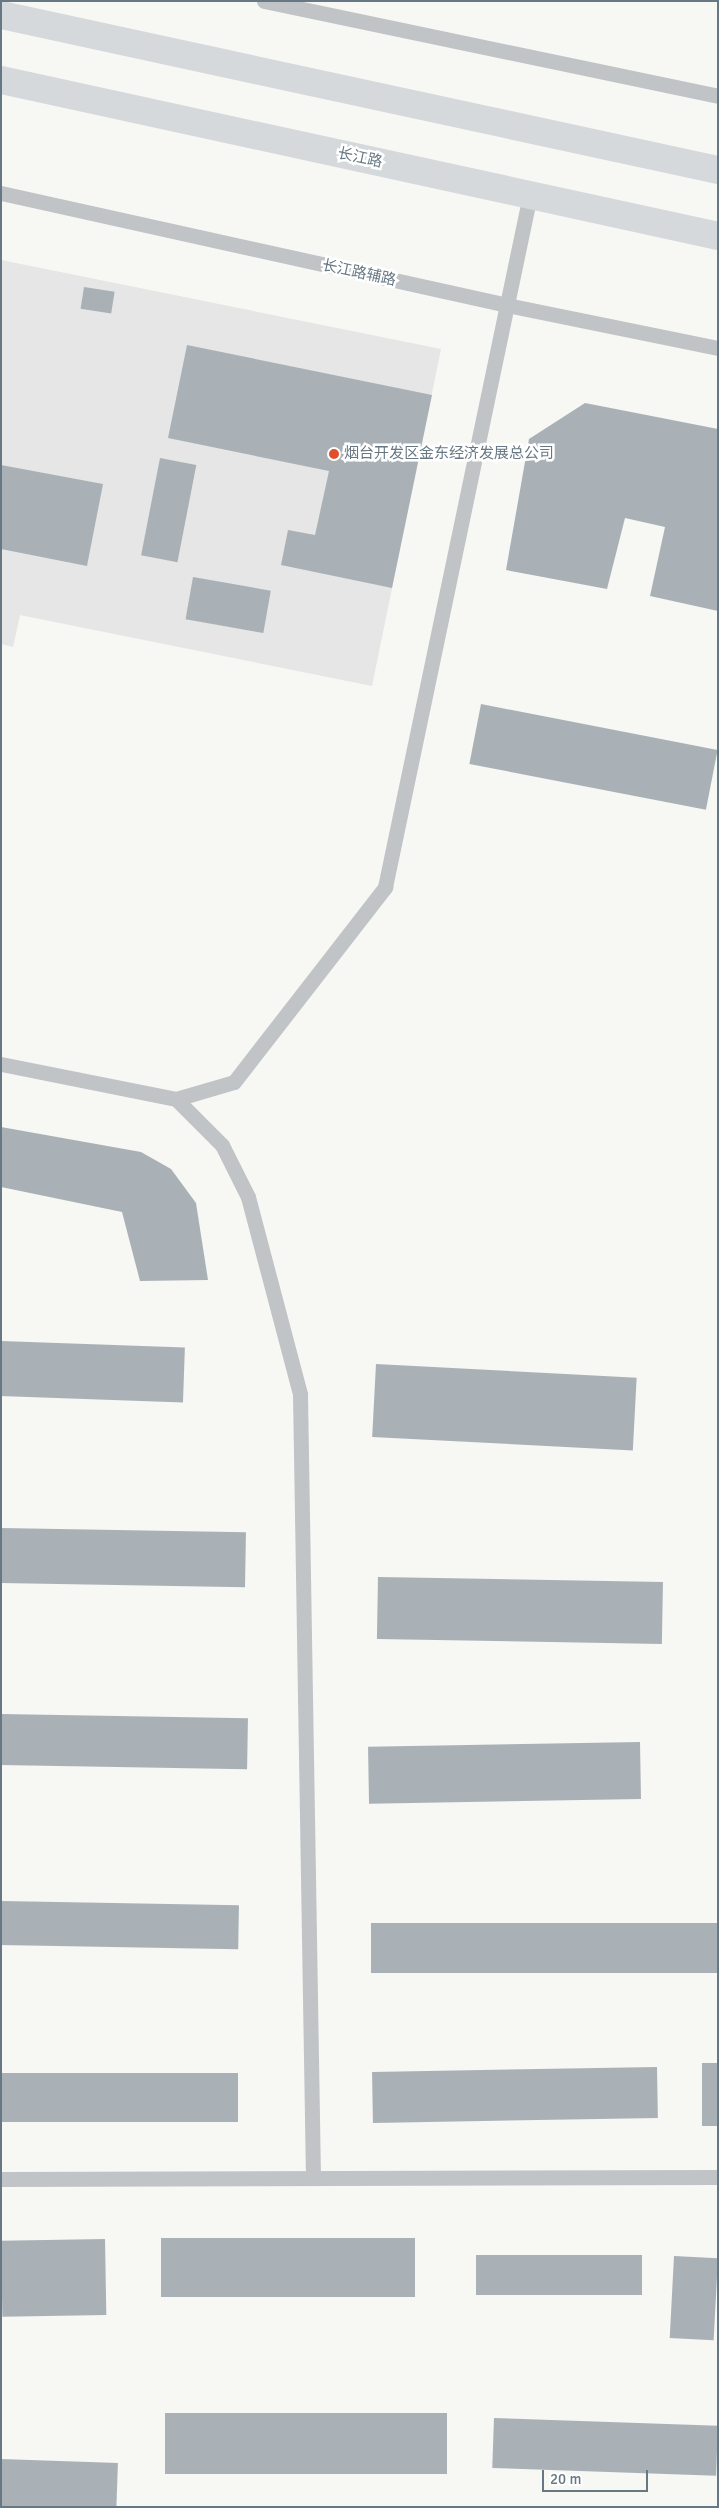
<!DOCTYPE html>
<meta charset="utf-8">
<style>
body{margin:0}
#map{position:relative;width:719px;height:2508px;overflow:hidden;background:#f7f7f4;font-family:Signika,"Noto Sans SC",sans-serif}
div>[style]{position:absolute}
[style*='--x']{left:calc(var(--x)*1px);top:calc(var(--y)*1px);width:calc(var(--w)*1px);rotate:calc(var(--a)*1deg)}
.built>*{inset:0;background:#e5e6e5}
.building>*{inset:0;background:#aab1b6;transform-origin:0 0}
.service>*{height:15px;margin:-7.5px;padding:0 7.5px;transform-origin:7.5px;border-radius:7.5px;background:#c0c4c7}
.secondary>*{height:28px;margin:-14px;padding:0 14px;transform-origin:14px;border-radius:14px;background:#d5d9dc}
.dots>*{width:14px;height:14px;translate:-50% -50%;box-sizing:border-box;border:2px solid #fff;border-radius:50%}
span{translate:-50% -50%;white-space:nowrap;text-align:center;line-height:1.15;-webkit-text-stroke:5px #fff;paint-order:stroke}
.street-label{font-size:15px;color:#677884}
.poi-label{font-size:15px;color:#677884}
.left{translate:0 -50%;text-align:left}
.frame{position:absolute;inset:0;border:2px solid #677884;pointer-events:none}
.scale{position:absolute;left:542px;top:2470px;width:106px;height:22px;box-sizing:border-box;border:2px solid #677884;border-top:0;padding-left:6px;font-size:15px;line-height:18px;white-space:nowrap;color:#677884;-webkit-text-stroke:4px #fff;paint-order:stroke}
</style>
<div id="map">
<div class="built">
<div style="clip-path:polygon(1px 260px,441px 349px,372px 686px,20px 615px,13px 647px,1px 644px)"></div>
</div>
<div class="building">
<div style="left:84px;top:287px;width:31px;height:22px;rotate:9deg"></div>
<div style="clip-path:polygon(187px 345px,432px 395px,392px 588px,281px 565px,288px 530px,315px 535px,329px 471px,168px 438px)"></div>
<div style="clip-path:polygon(585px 403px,718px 429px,718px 611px,650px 596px,665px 527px,625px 518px,607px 589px,506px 570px,529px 439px)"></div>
<div style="left:160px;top:458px;width:37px;height:99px;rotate:11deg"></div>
<div style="clip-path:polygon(1px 465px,103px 484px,87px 566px,1px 549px)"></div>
<div style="left:193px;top:577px;width:79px;height:43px;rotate:10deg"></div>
<div style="left:481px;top:704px;width:241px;height:61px;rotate:11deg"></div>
<div style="clip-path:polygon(1px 1127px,141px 1152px,171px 1169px,196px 1203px,208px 1280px,140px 1281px,122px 1212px,1px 1187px)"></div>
<div style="left:1px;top:1341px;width:184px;height:55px;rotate:2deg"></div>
<div style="left:376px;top:1364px;width:261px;height:73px;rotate:3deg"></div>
<div style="left:1px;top:1528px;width:245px;height:55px;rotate:1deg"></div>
<div style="left:378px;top:1577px;width:285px;height:62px;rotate:1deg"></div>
<div style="left:1px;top:1714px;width:247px;height:51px;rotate:1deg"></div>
<div style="left:640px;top:1742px;width:57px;height:272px;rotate:89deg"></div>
<div style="left:1px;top:1901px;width:238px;height:44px;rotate:1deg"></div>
<div style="left:718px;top:1923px;width:50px;height:347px;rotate:90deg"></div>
<div style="left:702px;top:2063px;width:16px;height:63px"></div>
<div style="left:657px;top:2067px;width:51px;height:285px;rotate:89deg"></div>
<div style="left:238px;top:2073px;width:49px;height:237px;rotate:90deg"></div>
<div style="left:161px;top:2238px;width:254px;height:59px"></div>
<div style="left:105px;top:2239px;width:76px;height:104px;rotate:89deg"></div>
<div style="left:476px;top:2255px;width:166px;height:40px"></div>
<div style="left:674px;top:2256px;width:44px;height:82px;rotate:3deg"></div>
<div style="left:165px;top:2413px;width:282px;height:61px"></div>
<div style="left:494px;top:2418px;width:224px;height:50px;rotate:2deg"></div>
<div style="left:1px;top:2459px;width:117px;height:48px;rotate:2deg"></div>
</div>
<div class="service">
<div style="--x:264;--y:1;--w:464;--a:11.8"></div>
<div style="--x:1;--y:193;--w:518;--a:12.48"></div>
<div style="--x:507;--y:305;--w:215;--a:11.5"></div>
<div style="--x:1;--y:1064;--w:178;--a:11.3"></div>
<div style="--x:176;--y:1099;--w:65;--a:45"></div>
<div style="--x:222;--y:1145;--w:58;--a:63.4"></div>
<div style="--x:248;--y:1197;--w:204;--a:75.2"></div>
<div style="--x:300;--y:1394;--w:783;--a:89.05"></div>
<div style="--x:176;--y:1099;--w:60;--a:-16.3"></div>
<div style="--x:234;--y:1082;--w:247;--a:-52.2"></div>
<div style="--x:385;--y:887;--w:707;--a:-78.17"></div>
<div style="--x:1;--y:2179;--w:717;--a:-0.16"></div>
</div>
<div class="secondary">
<div style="--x:1;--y:15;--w:734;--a:12.2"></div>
<div style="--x:1;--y:80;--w:734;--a:12.27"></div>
</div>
<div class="dots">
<div style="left:334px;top:454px;background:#df4f2c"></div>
</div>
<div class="street-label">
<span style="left:360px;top:158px;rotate:12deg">长江路</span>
<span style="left:359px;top:273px;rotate:12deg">长江路辅路</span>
</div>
<div class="poi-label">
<span class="left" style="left:344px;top:454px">烟台开发区金东经济发展总公司</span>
</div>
<div class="frame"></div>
<div class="scale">20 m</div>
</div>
